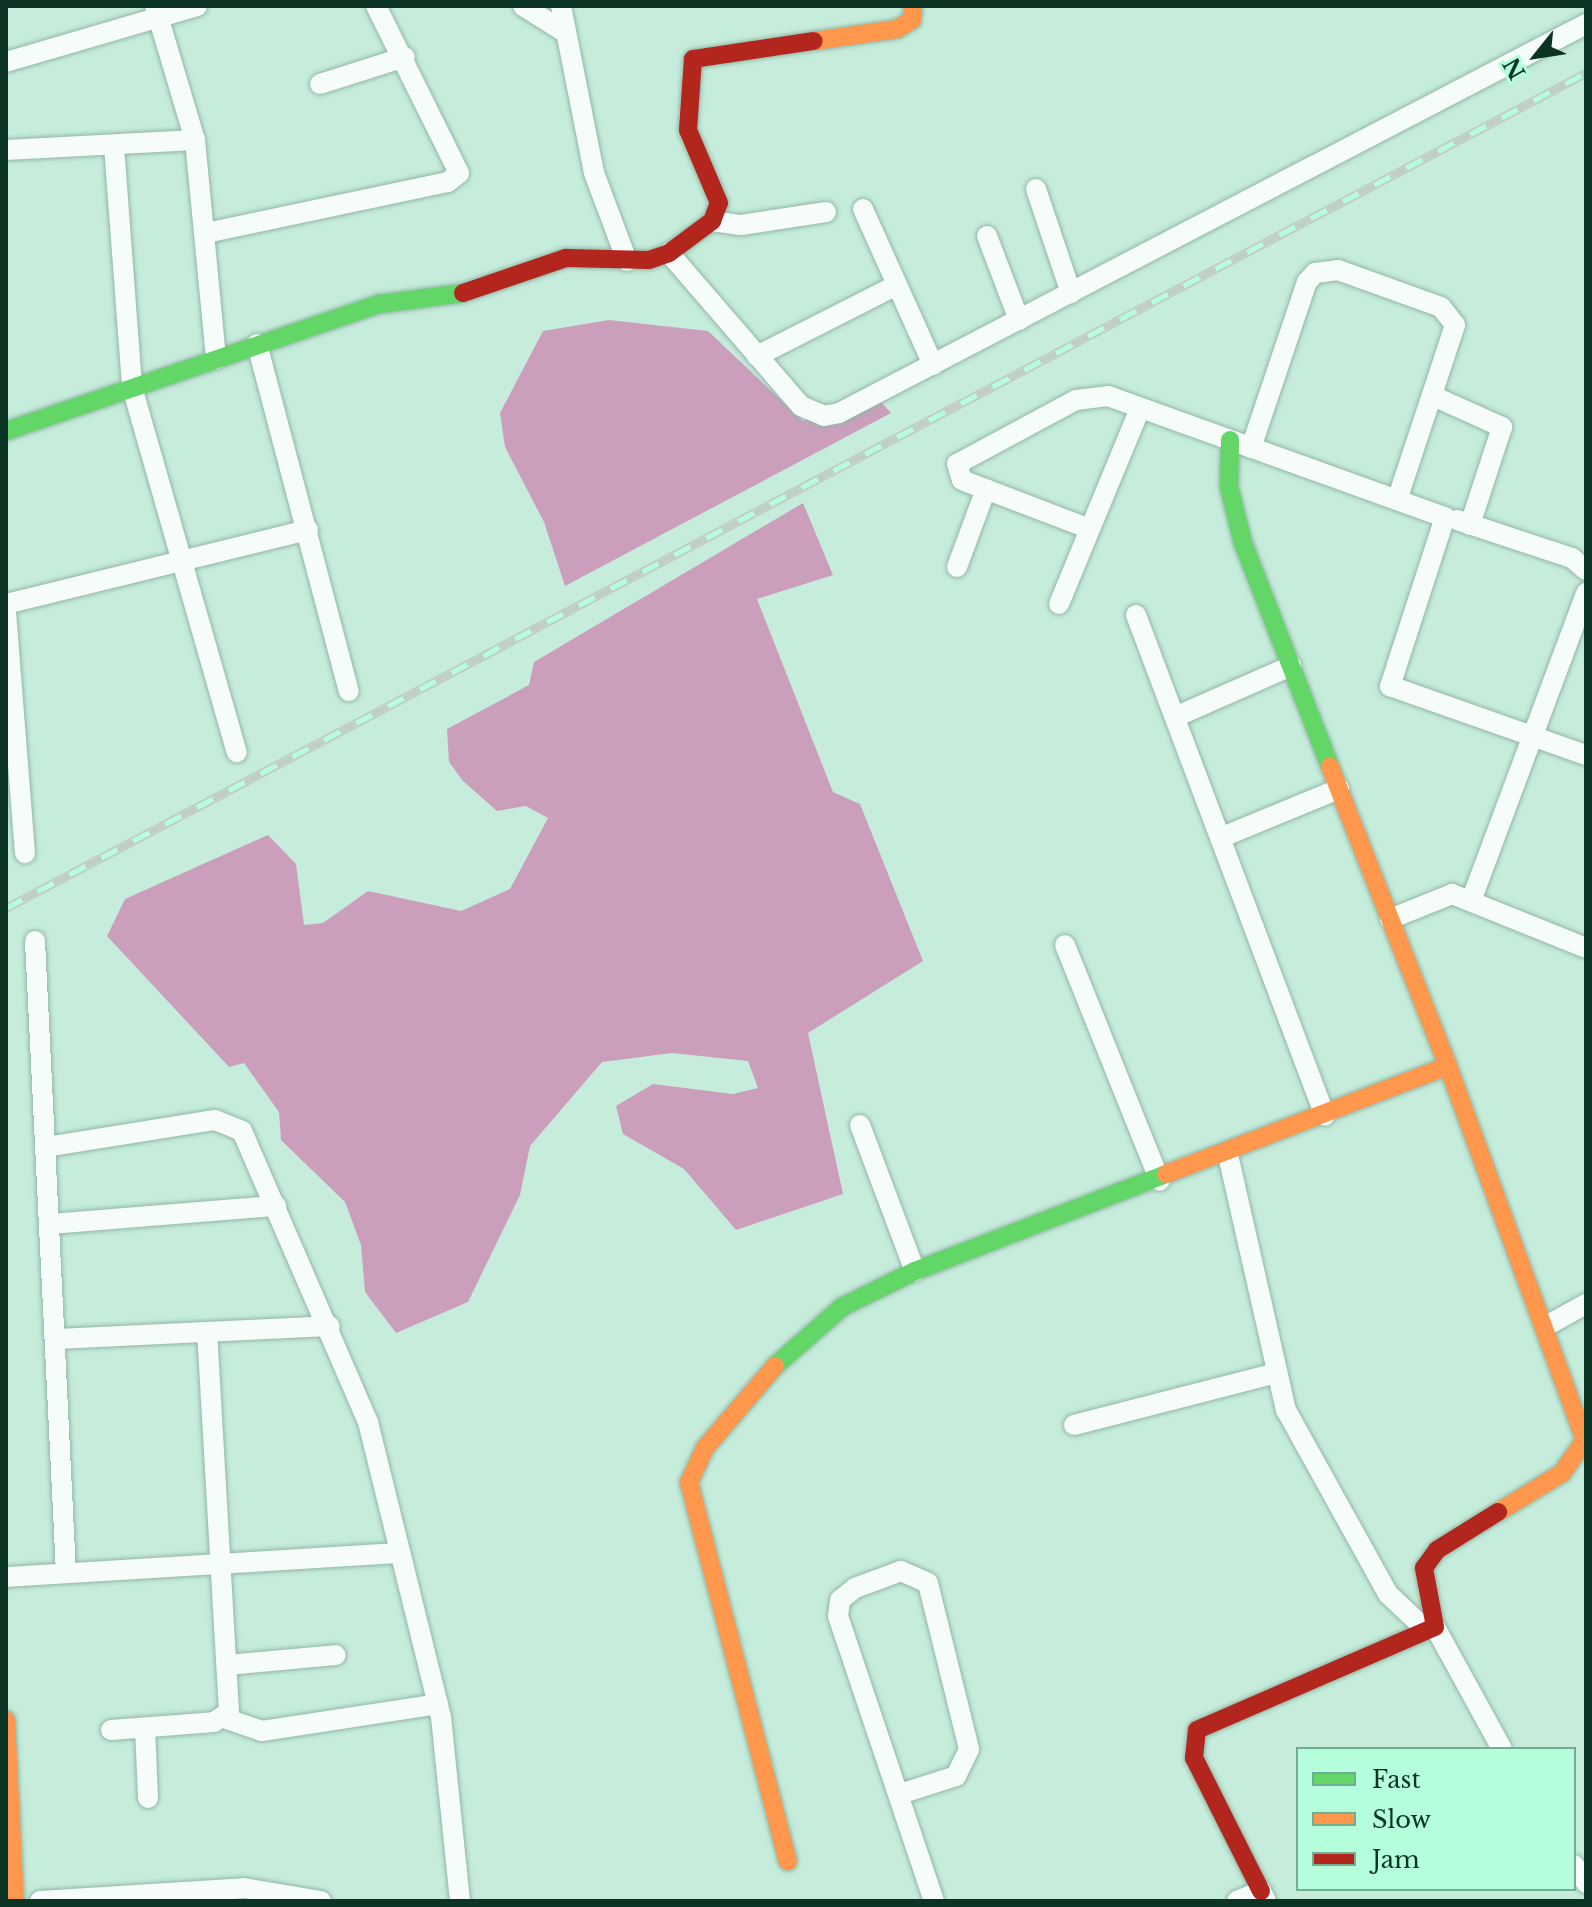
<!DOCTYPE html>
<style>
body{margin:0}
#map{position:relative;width:1592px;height:1907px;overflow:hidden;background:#c6eddb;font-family:"Libre Baskerville",serif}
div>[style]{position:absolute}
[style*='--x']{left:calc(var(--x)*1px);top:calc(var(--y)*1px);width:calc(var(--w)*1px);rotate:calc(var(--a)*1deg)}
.water>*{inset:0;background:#cb9fbc}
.roads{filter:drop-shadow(0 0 2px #93b6a7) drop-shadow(0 0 2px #93b6a7)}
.street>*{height:20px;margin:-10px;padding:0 10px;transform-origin:10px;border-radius:10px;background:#f6fcfa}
.fast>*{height:18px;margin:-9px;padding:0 9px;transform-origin:9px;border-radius:9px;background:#63d668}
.slow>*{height:18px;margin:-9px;padding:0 9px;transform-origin:9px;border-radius:9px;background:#ff974d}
.jam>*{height:18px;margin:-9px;padding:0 9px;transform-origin:9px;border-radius:9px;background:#b3261e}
.rail>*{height:9px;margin-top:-4.5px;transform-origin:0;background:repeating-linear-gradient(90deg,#b5fedc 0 18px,#c1cec8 0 36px);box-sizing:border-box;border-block:2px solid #c1cec8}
span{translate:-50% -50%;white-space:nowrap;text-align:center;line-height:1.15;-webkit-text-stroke:6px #b5fedc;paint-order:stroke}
.frame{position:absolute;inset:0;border:8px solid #0b3424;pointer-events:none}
.legend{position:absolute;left:1296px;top:1747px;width:280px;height:144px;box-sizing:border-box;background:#b5fedc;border:2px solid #71ad92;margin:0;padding:10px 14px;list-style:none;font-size:24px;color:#0b3424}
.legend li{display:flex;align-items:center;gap:16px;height:40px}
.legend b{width:40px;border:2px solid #71ad92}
.north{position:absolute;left:1496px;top:16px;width:80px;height:80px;-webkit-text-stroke:6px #b5fedc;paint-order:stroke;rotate:240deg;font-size:22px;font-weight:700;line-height:32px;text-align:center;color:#0b3424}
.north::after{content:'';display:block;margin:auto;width:28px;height:36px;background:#0b3424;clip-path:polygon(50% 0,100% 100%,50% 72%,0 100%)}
</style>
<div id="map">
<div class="water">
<div style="clip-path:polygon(609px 320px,708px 331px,803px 421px,870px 390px,891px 413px,565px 586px,544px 522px,505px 447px,500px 413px,543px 331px)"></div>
<div style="clip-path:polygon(803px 503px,833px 575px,757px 599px,833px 792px,860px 804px,923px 961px,808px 1033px,843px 1194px,736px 1230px,684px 1169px,623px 1134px,616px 1106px,653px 1084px,733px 1094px,758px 1088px,748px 1061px,672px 1053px,602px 1062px,530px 1146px,520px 1195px,468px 1302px,396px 1333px,365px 1292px,361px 1245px,345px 1202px,281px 1140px,279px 1112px,244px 1063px,229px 1067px,107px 936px,125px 899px,268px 835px,296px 864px,304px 925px,323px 923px,368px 891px,461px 911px,510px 889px,548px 818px,526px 806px,497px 811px,463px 781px,449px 762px,447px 729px,529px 685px,534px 662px)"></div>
</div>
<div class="roads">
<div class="street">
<div style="--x:155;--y:6;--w:140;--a:73.4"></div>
<div style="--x:523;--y:6;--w:47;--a:32"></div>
<div style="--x:561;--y:6;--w:170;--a:78.8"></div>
<div style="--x:594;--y:173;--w:94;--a:69.4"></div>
<div style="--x:6;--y:62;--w:199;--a:-16.3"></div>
<div style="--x:320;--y:84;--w:89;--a:-17.6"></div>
<div style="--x:114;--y:146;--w:242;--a:85.7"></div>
<div style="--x:132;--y:387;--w:380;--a:74"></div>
<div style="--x:6;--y:150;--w:189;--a:-3"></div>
<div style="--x:195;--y:140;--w:220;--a:84.5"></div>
<div style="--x:1036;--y:189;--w:110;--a:71.4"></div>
<div style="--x:863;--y:209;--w:171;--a:65.8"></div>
<div style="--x:712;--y:221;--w:29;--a:8"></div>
<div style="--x:741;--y:225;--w:86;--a:-8.7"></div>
<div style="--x:206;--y:233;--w:247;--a:-11.9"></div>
<div style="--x:448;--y:182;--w:14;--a:-39"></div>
<div style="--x:459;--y:173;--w:186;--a:-116.4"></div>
<div style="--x:987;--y:236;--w:90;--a:69.1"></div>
<div style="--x:669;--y:253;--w:202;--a:49.2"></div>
<div style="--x:801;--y:406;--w:25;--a:23"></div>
<div style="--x:824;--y:416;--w:15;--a:-11"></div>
<div style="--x:839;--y:413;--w:842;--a:-27.51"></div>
<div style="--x:257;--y:344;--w:359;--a:75.2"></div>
<div style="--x:757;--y:356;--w:157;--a:-26.9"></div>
<div style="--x:1433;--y:396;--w:76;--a:24.2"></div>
<div style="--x:1502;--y:427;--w:103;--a:108.1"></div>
<div style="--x:1251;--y:448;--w:175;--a:-71.4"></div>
<div style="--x:1307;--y:282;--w:12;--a:-48"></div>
<div style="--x:1315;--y:273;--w:23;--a:-7"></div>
<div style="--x:1338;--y:270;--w:109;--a:19.8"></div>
<div style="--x:1441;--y:307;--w:23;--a:52"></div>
<div style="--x:1455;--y:325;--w:184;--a:108.3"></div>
<div style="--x:1457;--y:520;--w:121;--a:18.3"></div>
<div style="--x:1572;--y:558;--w:18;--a:41"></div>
<div style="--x:1090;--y:529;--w:137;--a:-159.1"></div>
<div style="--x:962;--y:480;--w:17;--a:-107"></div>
<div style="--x:957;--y:464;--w:135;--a:-28.3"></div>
<div style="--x:1076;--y:400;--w:32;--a:-7"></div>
<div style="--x:1108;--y:396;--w:358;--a:19.8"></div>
<div style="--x:1445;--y:517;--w:178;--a:108"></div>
<div style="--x:1390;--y:686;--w:208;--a:19.4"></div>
<div style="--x:957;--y:567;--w:83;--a:-69.6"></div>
<div style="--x:6;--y:604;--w:311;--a:-13.8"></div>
<div style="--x:1059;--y:604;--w:212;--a:-67.5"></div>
<div style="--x:6;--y:612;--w:242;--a:85.5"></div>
<div style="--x:1136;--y:615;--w:535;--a:69.33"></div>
<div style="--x:1175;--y:717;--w:127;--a:-23.7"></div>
<div style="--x:1220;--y:838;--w:129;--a:-22.4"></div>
<div style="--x:1471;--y:901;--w:329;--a:-69.5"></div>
<div style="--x:1390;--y:919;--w:67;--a:-22"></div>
<div style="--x:1452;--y:894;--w:144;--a:21.9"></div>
<div style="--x:35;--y:941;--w:633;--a:87.19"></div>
<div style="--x:1065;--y:945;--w:254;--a:68.1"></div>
<div style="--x:860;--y:1125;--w:156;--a:69.4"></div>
<div style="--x:46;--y:1147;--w:171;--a:-9.1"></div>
<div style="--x:215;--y:1120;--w:29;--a:22"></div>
<div style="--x:242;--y:1131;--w:317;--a:66.6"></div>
<div style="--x:368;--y:1422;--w:304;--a:76.1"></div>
<div style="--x:441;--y:1717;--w:185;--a:84.1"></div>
<div style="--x:1228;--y:1155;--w:262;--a:77.2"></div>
<div style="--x:1286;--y:1410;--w:210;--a:61"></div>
<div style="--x:1388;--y:1594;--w:44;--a:43.2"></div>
<div style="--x:1420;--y:1624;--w:15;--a:11"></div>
<div style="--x:1435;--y:1627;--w:139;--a:61.2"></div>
<div style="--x:51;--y:1224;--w:226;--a:-4.6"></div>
<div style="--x:1546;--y:1326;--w:46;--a:-28.8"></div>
<div style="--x:56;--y:1339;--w:274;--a:-2.7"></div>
<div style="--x:1074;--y:1425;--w:204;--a:-14.4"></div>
<div style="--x:6;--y:1577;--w:395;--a:-3.5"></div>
<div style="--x:227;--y:1665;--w:109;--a:-5.2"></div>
<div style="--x:224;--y:1718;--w:40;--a:18.9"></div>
<div style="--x:262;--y:1731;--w:178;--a:-8.7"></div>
<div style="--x:145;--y:1728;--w:70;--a:87.5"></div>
<div style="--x:111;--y:1730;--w:103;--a:-4.4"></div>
<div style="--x:214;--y:1722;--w:18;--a:-34"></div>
<div style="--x:229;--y:1712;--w:379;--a:-93.3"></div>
<div style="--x:900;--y:1794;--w:59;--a:-17.8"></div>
<div style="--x:956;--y:1776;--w:30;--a:-64"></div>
<div style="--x:969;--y:1749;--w:171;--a:-103.9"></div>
<div style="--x:928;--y:1583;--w:30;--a:-156"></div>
<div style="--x:901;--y:1571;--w:49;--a:159.7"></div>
<div style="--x:855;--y:1588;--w:19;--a:141"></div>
<div style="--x:840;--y:1600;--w:16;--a:97"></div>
<div style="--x:838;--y:1616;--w:301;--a:71.4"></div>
<div style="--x:1574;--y:1865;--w:22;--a:56"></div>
<div style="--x:40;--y:1901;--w:204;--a:-3.6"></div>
<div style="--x:244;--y:1888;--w:78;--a:9.6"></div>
<div style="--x:1237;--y:1901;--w:26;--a:-23"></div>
<div style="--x:1261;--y:1891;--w:11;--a:63"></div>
</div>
<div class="fast">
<div style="--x:6;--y:431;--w:395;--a:-18.8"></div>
<div style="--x:380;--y:304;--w:84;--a:-7.5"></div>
<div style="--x:1230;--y:440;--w:47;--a:91.2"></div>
<div style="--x:1229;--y:487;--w:58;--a:76"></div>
<div style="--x:1243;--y:543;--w:239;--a:68.7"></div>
<div style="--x:775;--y:1366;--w:89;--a:-41.4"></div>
<div style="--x:842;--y:1307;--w:81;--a:-26.3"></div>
<div style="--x:915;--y:1271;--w:269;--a:-21.1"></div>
</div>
<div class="slow">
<div style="--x:814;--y:41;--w:84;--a:-8.2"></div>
<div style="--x:897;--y:29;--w:17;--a:-31"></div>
<div style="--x:912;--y:20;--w:14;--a:-86"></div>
<div style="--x:1448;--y:1066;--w:398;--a:69.9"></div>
<div style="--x:1585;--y:1440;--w:40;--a:124.9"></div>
<div style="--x:1562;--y:1473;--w:75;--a:148.6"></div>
<div style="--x:1166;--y:1174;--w:302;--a:-21"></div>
<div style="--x:1448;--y:1066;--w:322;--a:-111.5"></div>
<div style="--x:775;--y:1366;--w:108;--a:130.5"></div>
<div style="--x:705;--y:1448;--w:38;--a:115"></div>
<div style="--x:689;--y:1482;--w:392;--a:75.4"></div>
<div style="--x:6;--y:1720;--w:181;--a:87.2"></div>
</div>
<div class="jam">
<div style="--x:463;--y:293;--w:109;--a:-18.8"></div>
<div style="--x:566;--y:258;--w:83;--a:1.4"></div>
<div style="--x:649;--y:260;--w:21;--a:-19"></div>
<div style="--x:669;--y:253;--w:54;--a:-36.7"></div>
<div style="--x:712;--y:221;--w:19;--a:-69"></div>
<div style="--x:719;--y:203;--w:79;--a:-113"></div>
<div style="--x:688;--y:130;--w:71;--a:-86"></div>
<div style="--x:693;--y:59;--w:122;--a:-8.5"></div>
<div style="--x:1261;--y:1891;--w:149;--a:-116.7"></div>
<div style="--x:1194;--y:1758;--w:28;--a:-84"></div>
<div style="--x:1197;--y:1730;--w:259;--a:-23.4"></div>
<div style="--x:1435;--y:1627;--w:60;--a:-100.6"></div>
<div style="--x:1424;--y:1568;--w:22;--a:-54"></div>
<div style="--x:1437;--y:1550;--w:72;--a:-31.9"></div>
</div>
</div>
<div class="rail">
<div style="--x:6;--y:908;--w:1787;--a:-27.86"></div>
</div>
<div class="frame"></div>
<ul class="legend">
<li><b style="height:10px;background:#63d668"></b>Fast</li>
<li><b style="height:10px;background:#ff974d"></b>Slow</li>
<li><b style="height:10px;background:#b3261e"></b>Jam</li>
</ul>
<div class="north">N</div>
</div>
